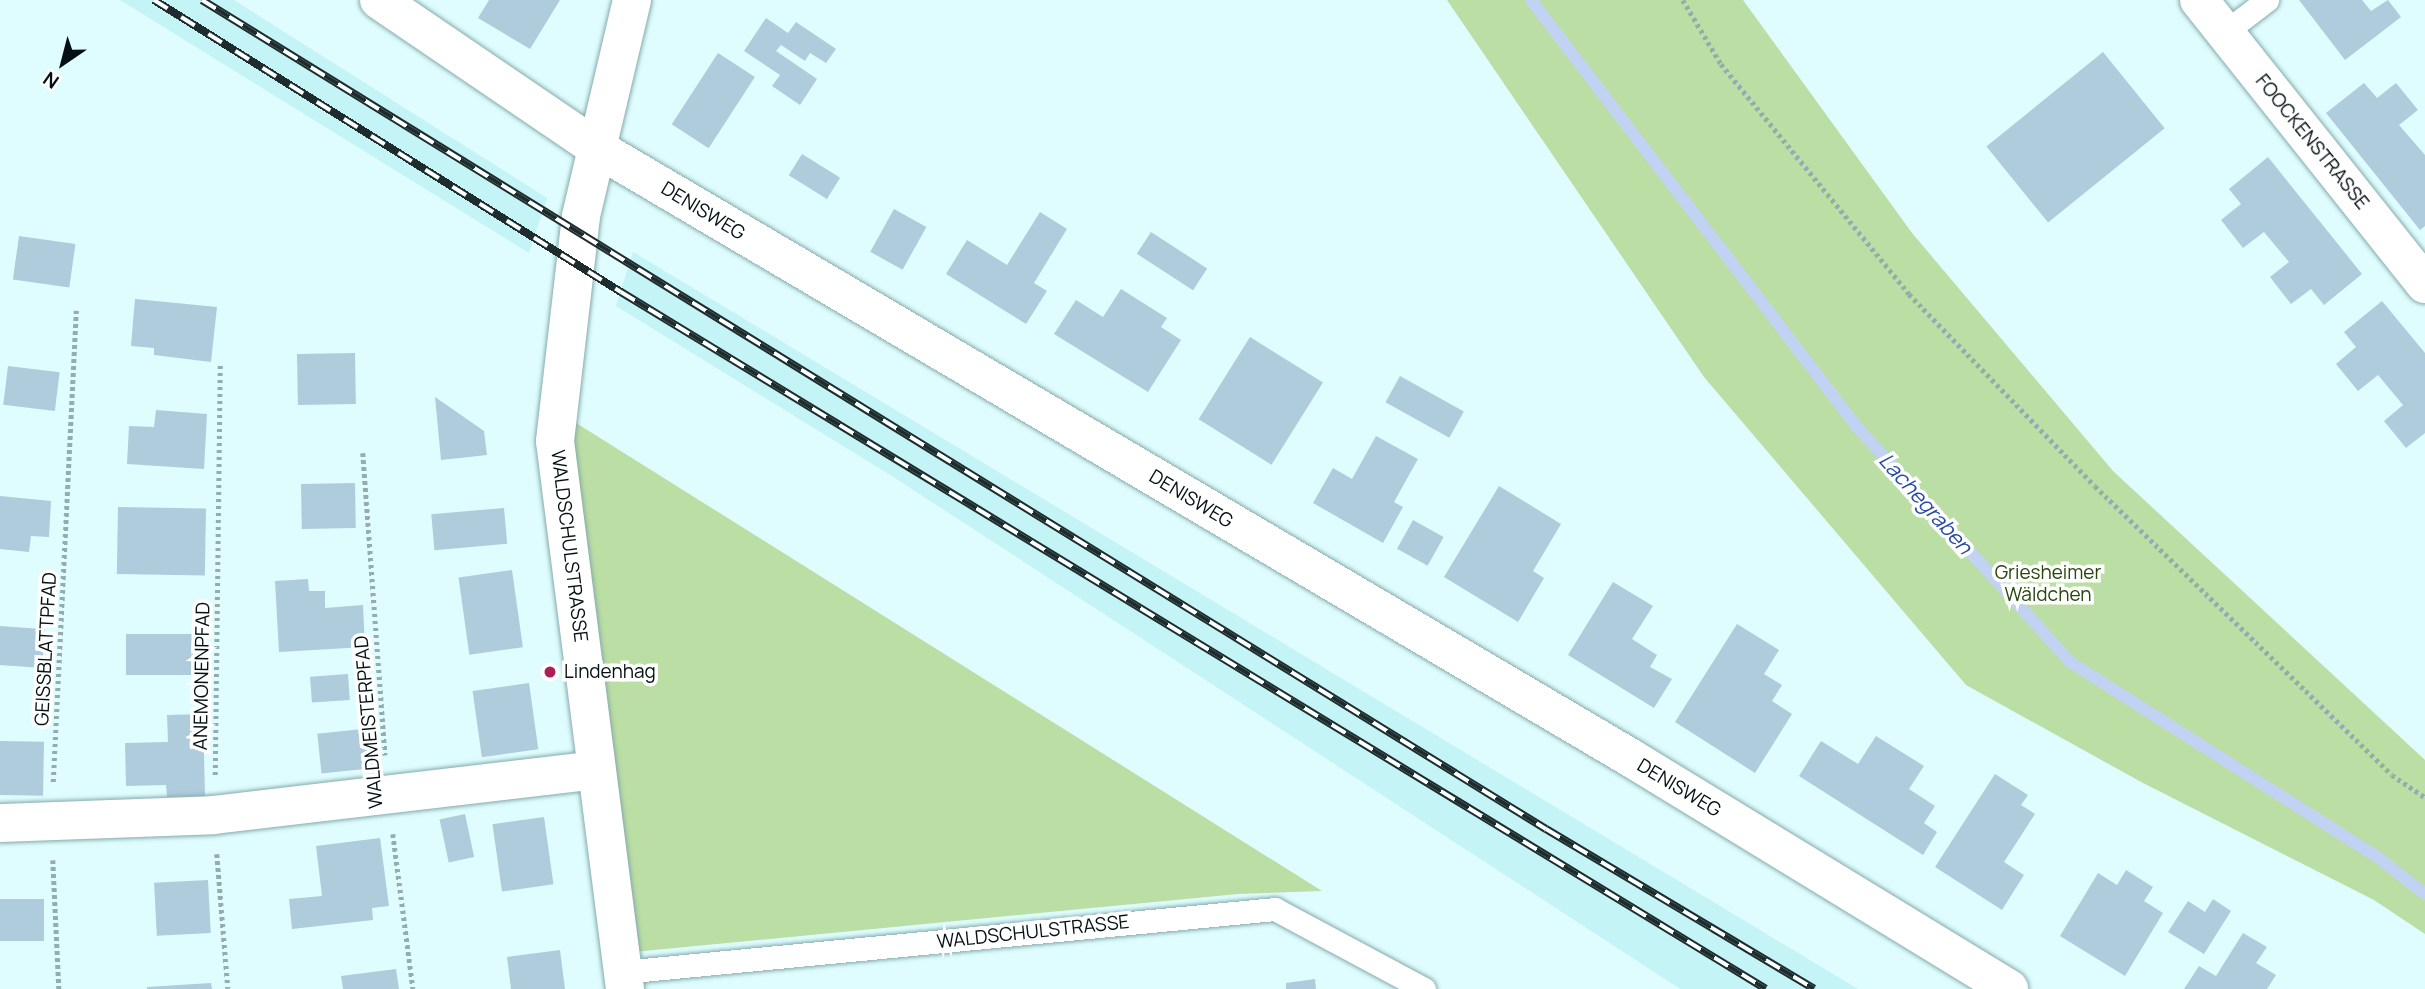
<!DOCTYPE html>
<meta charset="utf-8">
<style>
body{margin:0}
#map{position:relative;width:2425px;height:989px;overflow:hidden;background:#dffdfe;font-family:Manrope,sans-serif}
div>[style]{position:absolute}
[style*='--x']{left:calc(var(--x)*1px);top:calc(var(--y)*1px);width:calc(var(--w)*1px);rotate:calc(var(--a)*1deg)}
.built>*{inset:0;background:#c4f4f6}
.green>*{inset:0;background:#badea3}
.stream>*{height:12px;margin:-6px;padding:0 6px;transform-origin:6px;border-radius:6px;background:#c2d2f2}
.building>*{inset:0;background:#aeccdc;transform-origin:0 0}
.path>*{height:4.5px;margin-top:-2.25px;transform-origin:0;background:repeating-linear-gradient(90deg,#94acad 0 3.5px,transparent 0 7px)}
.roads{filter:drop-shadow(0 0 2px #86aaab) drop-shadow(0 0 2px #86aaab)}
.service>*{height:23px;margin:-11.5px;padding:0 11.5px;transform-origin:11.5px;border-radius:11.5px;background:#fff}
.minor>*{height:38px;margin:-19px;padding:0 19px;transform-origin:19px;border-radius:19px;background:#fff}
.tertiary>*{height:38px;margin:-19px;padding:0 19px;transform-origin:19px;border-radius:19px;background:#fff}
.rail>*{height:8px;margin-top:-4px;transform-origin:0;background:repeating-linear-gradient(90deg,#fff 0 16px,#1e2c2d 0 32px);box-sizing:border-box;border-block:2px solid #1e2c2d}
.dots>*{width:19px;height:19px;translate:-50% -50%;box-sizing:border-box;border:4px solid #fff;border-radius:50%}
span{translate:-50% -50%;white-space:nowrap;text-align:center;line-height:1.15;-webkit-text-stroke:7px #fff;paint-order:stroke}
.street-label{font-size:19px;color:#041011}
.park-label{font-size:19px;color:#28460c}
.poi-label{font-size:19px;color:#041011}
.left{translate:0 -50%;text-align:left}
.water-label{font-size:21px;color:#274aa5;font-style:italic}
.north{position:absolute;left:28px;top:28px;width:70px;height:70px;-webkit-text-stroke:5px #fff;paint-order:stroke;rotate:215deg;font-size:19px;font-weight:700;line-height:28px;text-align:center;color:#041011}
.north::after{content:'';display:block;margin:auto;width:24px;height:32px;background:#041011;clip-path:polygon(50% 0,100% 100%,50% 72%,0 100%)}
</style>
<div id="map">
<div class="built">
<div style="clip-path:polygon(120px 0,234px 0,547px 198px,529px 253px)"></div>
<div style="clip-path:polygon(633px 252px,1858px 989px,1681px 989px,1671px 983px,895px 478px,616px 306px)"></div>
</div>
<div class="green">
<div style="clip-path:polygon(1447px 0,1743px 0,1912px 233px,2113px 471px,2425px 760px,2425px 934px,2374px 900px,2143px 783px,1966px 685px,1704px 377px)"></div>
<div style="clip-path:polygon(565px 416px,1322px 891px,1238px 894px,633px 952px)"></div>
</div>
<div class="stream">
<div style="--x:1531;--y:0;--w:537;--a:52.64"></div>
<div style="--x:1857;--y:427;--w:317;--a:47.8"></div>
<div style="--x:2070;--y:662;--w:367;--a:32.4"></div>
<div style="--x:2380;--y:859;--w:57;--a:37.9"></div>
</div>
<div class="building">
<div style="clip-path:polygon(489px 0,560px 0,530px 49px,478px 18px)"></div>
<div style="clip-path:polygon(2299px 0,2362px 0,2371px 11px,2388px 0,2401px 17px,2345px 60px)"></div>
<div style="clip-path:polygon(766px 18px,788px 33px,796px 22px,836px 49px,826px 63px,810px 53px,805px 61px,781px 45px,776px 51px,817px 79px,800px 105px,772px 86px,780px 75px,744px 51px)"></div>
<div style="left:2103px;top:52px;width:98px;height:150px;rotate:51deg"></div>
<div style="left:718px;top:53px;width:44px;height:85px;rotate:33deg"></div>
<div style="clip-path:polygon(2364px 83px,2377px 98px,2396px 83px,2418px 110px,2399px 125px,2425px 155px,2425px 226px,2420px 230px,2326px 113px)"></div>
<div style="left:802px;top:154px;width:45px;height:25px;rotate:32deg"></div>
<div style="clip-path:polygon(2268px 157px,2362px 274px,2324px 305px,2311px 289px,2291px 304px,2270px 277px,2289px 262px,2264px 232px,2243px 248px,2221px 220px,2241px 204px,2229px 189px)"></div>
<div style="left:894px;top:209px;width:37px;height:49px;rotate:29deg"></div>
<div style="clip-path:polygon(1040px 212px,1067px 229px,1034px 283px,1047px 291px,1026px 324px,946px 274px,967px 240px,1007px 265px)"></div>
<div style="left:1151px;top:232px;width:67px;height:26px;rotate:33deg"></div>
<div style="left:19px;top:236px;width:57px;height:44px;rotate:8deg"></div>
<div style="clip-path:polygon(1121px 289px,1167px 318px,1161px 327px,1181px 340px,1148px 392px,1054px 334px,1076px 300px,1103px 317px)"></div>
<div style="clip-path:polygon(135px 299px,217px 307px,211px 362px,154px 355px,154px 348px,131px 346px)"></div>
<div style="clip-path:polygon(2382px 301px,2425px 353px,2425px 433px,2406px 448px,2384px 421px,2403px 405px,2378px 375px,2358px 391px,2336px 364px,2356px 347px,2344px 332px)"></div>
<div style="left:1250px;top:337px;width:86px;height:97px;rotate:32deg"></div>
<div style="left:355px;top:353px;width:51px;height:58px;rotate:89deg"></div>
<div style="left:8px;top:366px;width:52px;height:39px;rotate:7deg"></div>
<div style="left:1400px;top:376px;width:73px;height:30px;rotate:29deg"></div>
<div style="clip-path:polygon(435px 397px,484px 431px,487px 455px,441px 460px)"></div>
<div style="clip-path:polygon(156px 410px,207px 414px,204px 469px,127px 464px,129px 426px,154px 427px)"></div>
<div style="clip-path:polygon(1376px 436px,1418px 459px,1394px 502px,1403px 507px,1383px 543px,1313px 503px,1333px 468px,1352px 479px)"></div>
<div style="left:355px;top:483px;width:45px;height:54px;rotate:89deg"></div>
<div style="clip-path:polygon(1499px 486px,1561px 524px,1533px 571px,1544px 578px,1518px 622px,1444px 577px)"></div>
<div style="clip-path:polygon(0 496px,51px 501px,49px 537px,31px 536px,29px 552px,0 549px)"></div>
<div style="left:118px;top:507px;width:88px;height:67px;rotate:1deg"></div>
<div style="left:504px;top:508px;width:36px;height:73px;rotate:85deg"></div>
<div style="left:1413px;top:520px;width:35px;height:33px;rotate:29deg"></div>
<div style="left:512px;top:570px;width:78px;height:54px;rotate:82deg"></div>
<div style="clip-path:polygon(308px 579px,309px 591px,325px 591px,325px 608px,363px 605px,365px 647px,279px 652px,275px 581px)"></div>
<div style="clip-path:polygon(1613px 582px,1653px 606px,1632px 639px,1657px 655px,1650px 667px,1672px 679px,1654px 708px,1568px 655px)"></div>
<div style="clip-path:polygon(1737px 624px,1779px 650px,1764px 674px,1782px 685px,1772px 701px,1792px 714px,1755px 773px,1675px 722px)"></div>
<div style="left:0;top:626px;width:45px;height:39px;rotate:4deg"></div>
<div style="left:126px;top:634px;width:74px;height:41px"></div>
<div style="left:348px;top:674px;width:26px;height:38px;rotate:86deg"></div>
<div style="left:529px;top:683px;width:67px;height:57px;rotate:82deg"></div>
<div style="clip-path:polygon(203px 714px,205px 796px,167px 797px,166px 785px,126px 786px,125px 743px,168px 742px,167px 715px)"></div>
<div style="left:372px;top:728px;width:40px;height:55px;rotate:84deg"></div>
<div style="clip-path:polygon(1876px 736px,1924px 766px,1909px 789px,1935px 806px,1924px 823px,1937px 832px,1923px 855px,1799px 776px,1821px 741px,1858px 764px)"></div>
<div style="left:0;top:741px;width:44px;height:54px;rotate:1deg"></div>
<div style="clip-path:polygon(1995px 774px,2028px 795px,2021px 805px,2035px 814px,2004px 862px,2024px 875px,2002px 910px,1935px 867px)"></div>
<div style="left:465px;top:814px;width:44px;height:26px;rotate:78deg"></div>
<div style="left:544px;top:817px;width:68px;height:52px;rotate:82deg"></div>
<div style="clip-path:polygon(380px 838px,389px 906px,372px 908px,373px 920px,292px 929px,289px 899px,322px 896px,316px 846px)"></div>
<div style="clip-path:polygon(2126px 870px,2153px 887px,2144px 901px,2163px 913px,2125px 976px,2060px 936px,2098px 873px,2117px 885px)"></div>
<div style="left:208px;top:880px;width:53px;height:54px;rotate:87deg"></div>
<div style="left:0;top:899px;width:44px;height:42px"></div>
<div style="clip-path:polygon(2213px 899px,2231px 911px,2204px 954px,2168px 932px,2188px 901px,2205px 912px)"></div>
<div style="clip-path:polygon(2243px 933px,2267px 947px,2256px 963px,2276px 975px,2267px 989px,2184px 989px,2199px 966px,2216px 976px)"></div>
<div style="clip-path:polygon(560px 950px,565px 989px,511px 989px,507px 957px)"></div>
<div style="clip-path:polygon(396px 969px,399px 989px,343px 989px,341px 976px)"></div>
<div style="clip-path:polygon(1315px 979px,1316px 989px,1286px 989px,1286px 983px)"></div>
<div style="clip-path:polygon(211px 983px,212px 989px,147px 989px,147px 987px)"></div>
</div>
<div class="path">
<div style="--x:1683;--y:0;--w:74;--a:59.3"></div>
<div style="--x:1721;--y:64;--w:297;--a:50.7"></div>
<div style="--x:1909;--y:294;--w:267;--a:45.9"></div>
<div style="--x:2095;--y:486;--w:414;--a:44.2"></div>
<div style="--x:2392;--y:775;--w:40;--a:34"></div>
<div style="--x:363;--y:453;--w:303;--a:85.8"></div>
<div style="--x:215;--y:775;--w:413;--a:-89.3"></div>
<div style="--x:53;--y:782;--w:472;--a:-87.2"></div>
<div style="--x:393;--y:834;--w:156;--a:82.6"></div>
<div style="--x:217;--y:854;--w:135;--a:85.3"></div>
<div style="--x:53;--y:860;--w:129;--a:87.3"></div>
</div>
<div class="roads">
<div class="service">
<div style="--x:2225;--y:32;--w:53;--a:-37.3"></div>
<div style="--x:622;--y:972;--w:656;--a:-5.51"></div>
<div style="--x:1275;--y:909;--w:169;--a:28.2"></div>
</div>
<div class="minor">
<div style="--x:379;--y:0;--w:261;--a:34.2"></div>
<div style="--x:595;--y:147;--w:1203;--a:30.53"></div>
<div style="--x:1631;--y:758;--w:443;--a:31.4"></div>
<div style="--x:2199;--y:0;--w:363;--a:51.5"></div>
<div style="--x:0;--y:823;--w:214;--a:-2.1"></div>
<div style="--x:214;--y:815;--w:385;--a:-6.7"></div>
</div>
<div class="tertiary">
<div style="--x:625;--y:989;--w:552;--a:-97.28"></div>
<div style="--x:555;--y:441;--w:226;--a:-83.4"></div>
<div style="--x:581;--y:216;--w:222;--a:-76.7"></div>
</div>
</div>
<div class="rail">
<div style="--x:154;--y:0;--w:551;--a:32.02"></div>
<div style="--x:621;--y:292;--w:1340;--a:31.33"></div>
<div style="--x:202;--y:0;--w:1579;--a:31.67"></div>
<div style="--x:1546;--y:829;--w:312;--a:30.8"></div>
</div>
<div class="dots">
<div style="left:550px;top:672px;background:#ad1f57"></div>
</div>
<div class="street-label">
<span style="left:2312px;top:142px;rotate:51deg">FOOCKENSTRASSE</span>
<span style="left:703px;top:211px;rotate:31deg">DENISWEG</span>
<span style="left:1191px;top:499px;rotate:31deg">DENISWEG</span>
<span style="left:569px;top:546px;rotate:83deg">WALDSCHULSTRASSE</span>
<span style="left:46px;top:649px;rotate:-87deg">GEISSBLATTPFAD</span>
<span style="left:202px;top:676px;rotate:-89deg">ANEMONENPFAD</span>
<span style="left:369px;top:722px;rotate:-95deg">WALDMEISTERPFAD</span>
<span style="left:1679px;top:788px;rotate:31deg">DENISWEG</span>
<span style="left:1033px;top:932px;rotate:-6deg">WALDSCHULSTRASSE</span>
</div>
<div class="park-label">
<span style="left:2048px;top:584px">Griesheimer<br>Wäldchen</span>
</div>
<div class="poi-label">
<span class="left" style="left:564px;top:672px">Lindenhag</span>
</div>
<div class="water-label">
<span style="left:1926px;top:503px;rotate:48deg">Lachegraben</span>
</div>
<div class="north">N</div>
</div>
